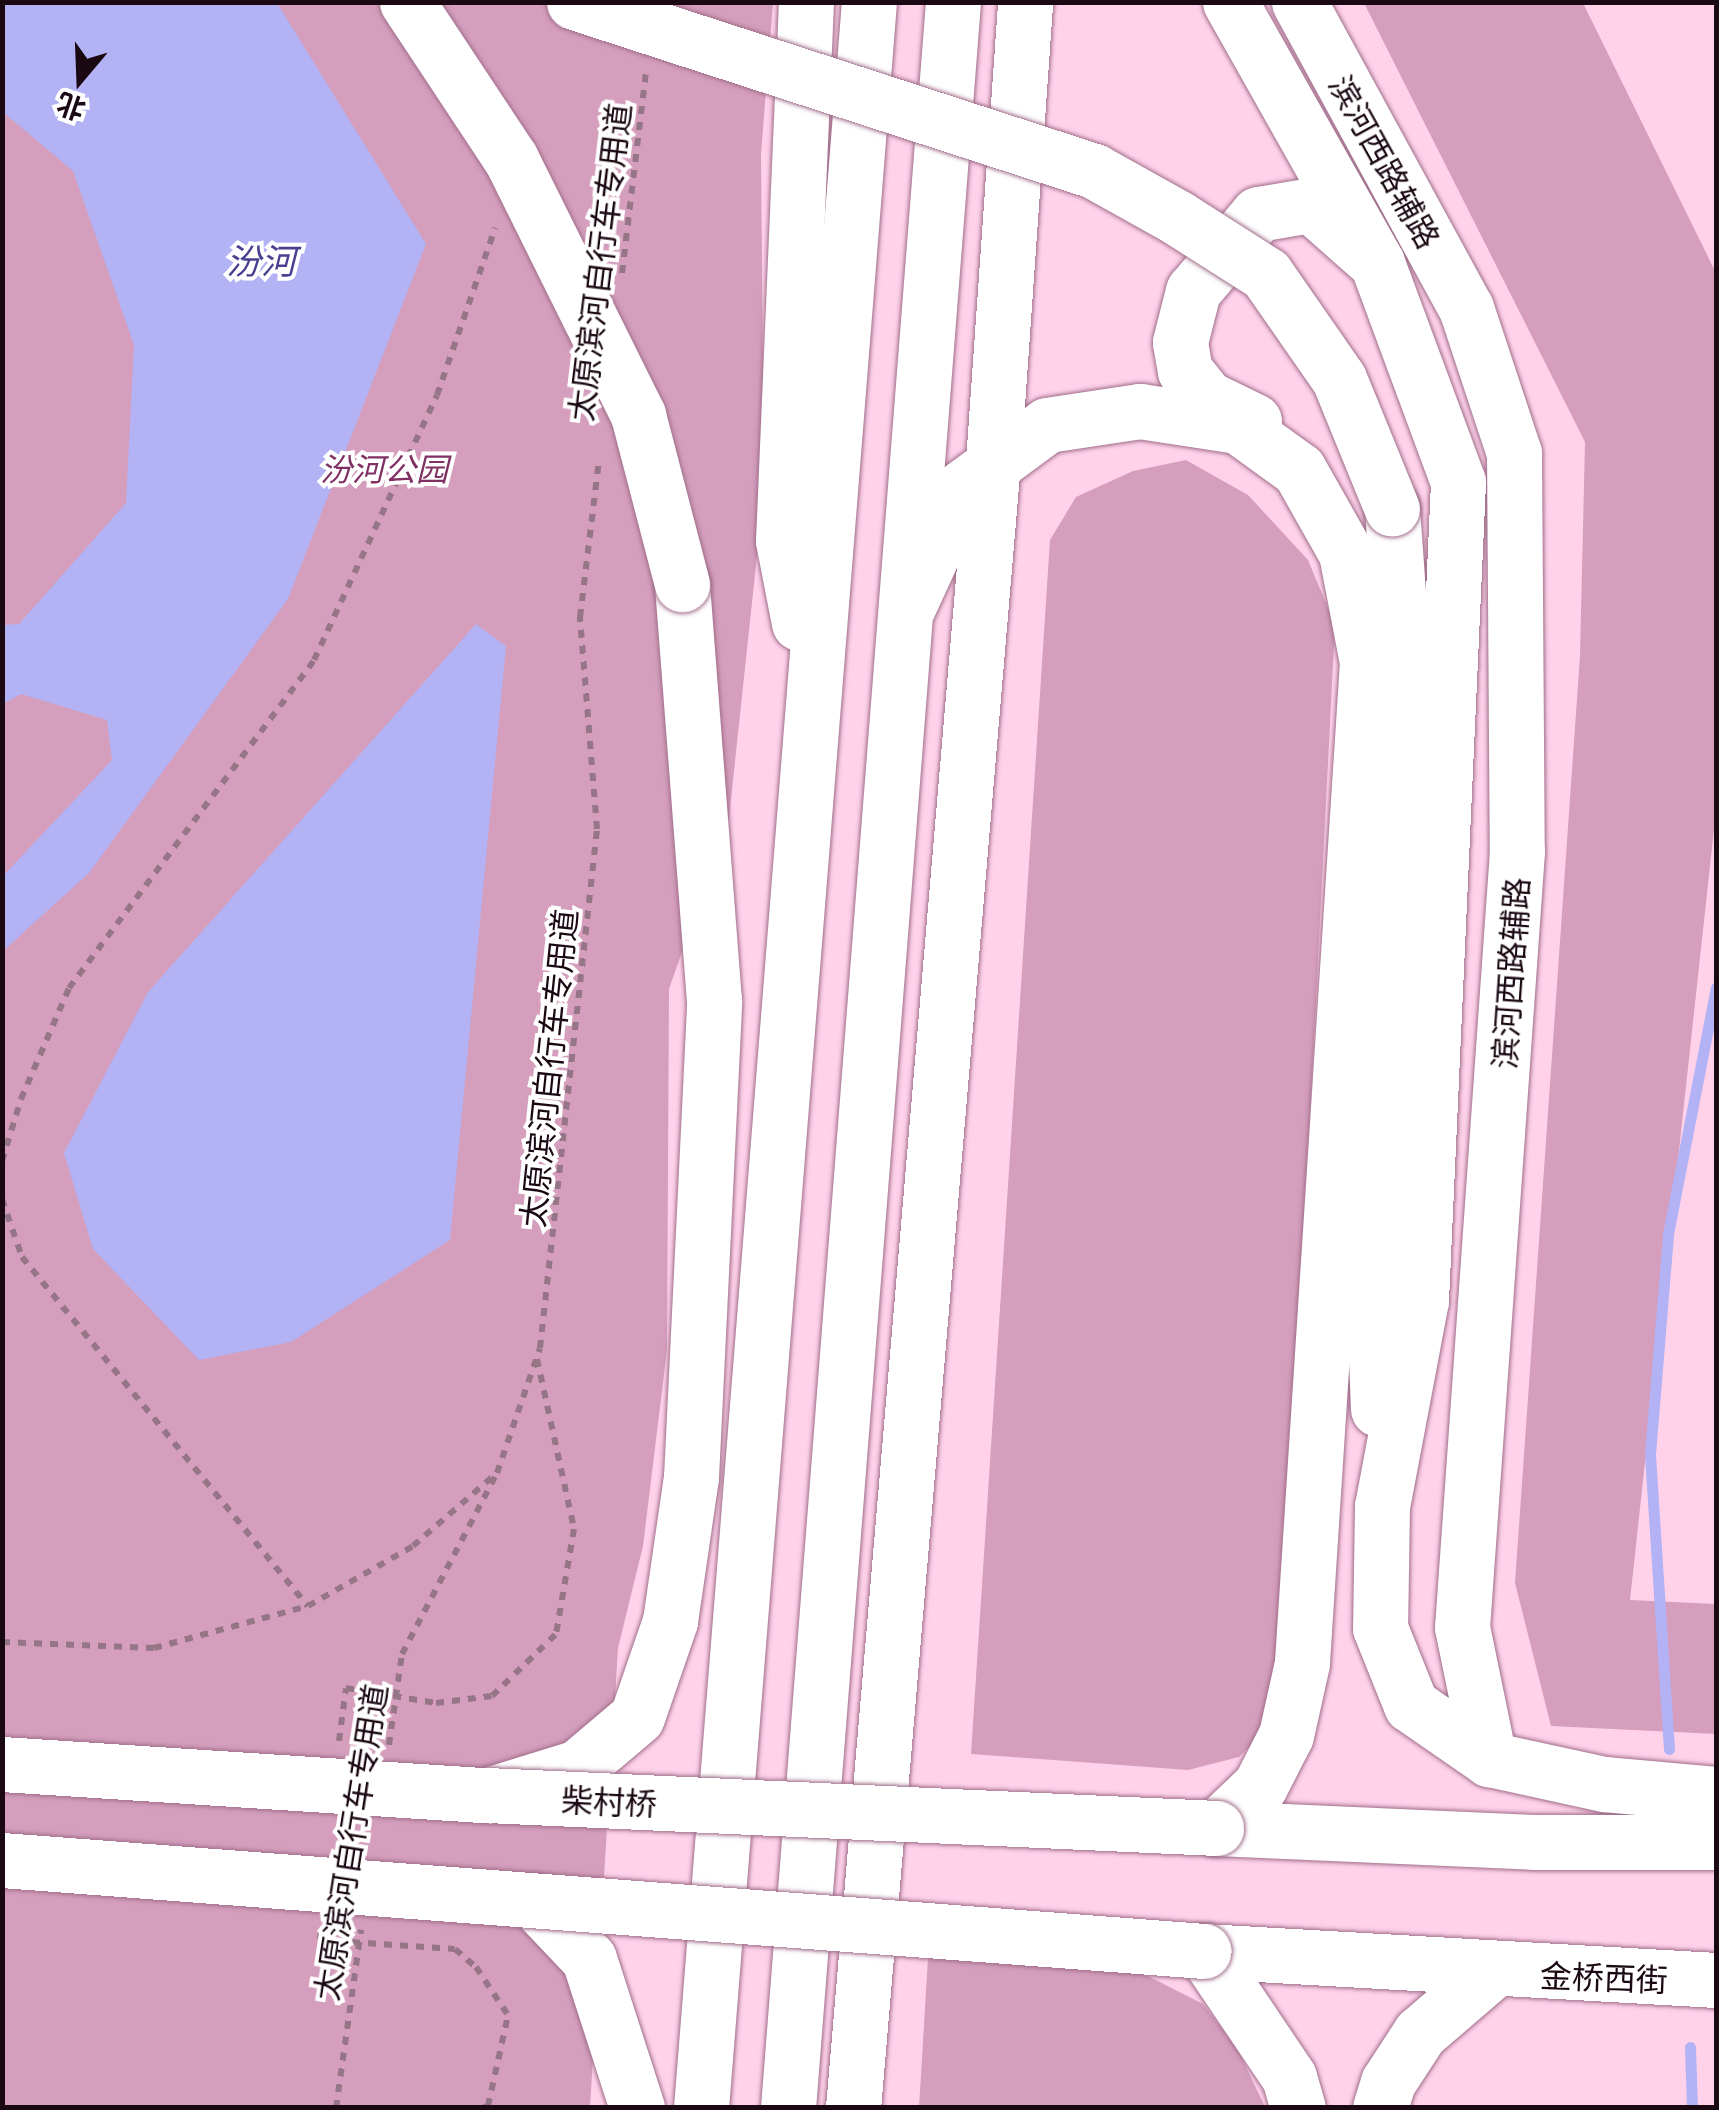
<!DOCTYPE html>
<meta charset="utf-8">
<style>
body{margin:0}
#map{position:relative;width:1719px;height:2110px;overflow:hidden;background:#ffd2ea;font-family:Georgia,"Noto Sans SC",serif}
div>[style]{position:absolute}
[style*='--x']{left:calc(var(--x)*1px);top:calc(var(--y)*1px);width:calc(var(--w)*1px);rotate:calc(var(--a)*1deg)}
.green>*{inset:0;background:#d49ebc}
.water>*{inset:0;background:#b2b2f5}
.stream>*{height:11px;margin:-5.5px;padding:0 5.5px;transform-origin:5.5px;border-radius:5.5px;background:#b2b2f5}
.path>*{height:6px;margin-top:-3px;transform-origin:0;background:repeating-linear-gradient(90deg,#967587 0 8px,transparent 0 16px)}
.roads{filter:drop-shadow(0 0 2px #a06e8b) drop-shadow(0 0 2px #a06e8b)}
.secondary>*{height:55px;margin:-27.5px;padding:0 27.5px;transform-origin:27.5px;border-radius:27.5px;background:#fff}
.trunk>*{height:55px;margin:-27.5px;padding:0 27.5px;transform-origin:27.5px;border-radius:27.5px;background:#fff}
.path-bridge>*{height:6px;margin-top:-3px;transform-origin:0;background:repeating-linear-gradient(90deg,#967587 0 8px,transparent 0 16px)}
.bridges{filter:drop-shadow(0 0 2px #a06e8b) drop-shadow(0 0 2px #a06e8b)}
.secondary-bridge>*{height:55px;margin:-27.5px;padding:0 27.5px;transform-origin:27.5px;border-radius:27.5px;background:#fff}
.trunk-bridge>*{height:55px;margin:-27.5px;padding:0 27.5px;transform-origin:27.5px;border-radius:27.5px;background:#fff}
span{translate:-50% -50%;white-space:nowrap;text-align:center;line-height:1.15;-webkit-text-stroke:8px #fff;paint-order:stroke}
.street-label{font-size:32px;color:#1a0813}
.park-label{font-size:32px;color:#803063;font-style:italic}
.water-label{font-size:35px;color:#494190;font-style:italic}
.frame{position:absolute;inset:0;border:5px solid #1a0813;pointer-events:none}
.north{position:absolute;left:30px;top:30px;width:100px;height:100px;-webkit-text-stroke:8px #fff;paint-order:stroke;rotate:199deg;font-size:28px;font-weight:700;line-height:40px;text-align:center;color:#1a0813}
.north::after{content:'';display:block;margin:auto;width:35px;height:45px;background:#1a0813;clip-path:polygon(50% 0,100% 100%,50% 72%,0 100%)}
</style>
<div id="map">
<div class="green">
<div style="clip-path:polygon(3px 3px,773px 3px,761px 154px,764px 490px,729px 818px,669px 989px,667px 1350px,643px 1546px,618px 1648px,590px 2107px,3px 2108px)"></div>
<div style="clip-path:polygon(1364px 3px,1583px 3px,1716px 273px,1716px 811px,1630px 1600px,1716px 1604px,1716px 1734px,1551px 1726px,1515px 1583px,1580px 656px,1585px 442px)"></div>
<div style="clip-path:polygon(1186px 460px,1248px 495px,1308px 560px,1335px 625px,1282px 1665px,1260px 1736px,1239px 1757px,1188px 1770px,971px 1754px,1050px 540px,1076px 497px,1133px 471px)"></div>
<div style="clip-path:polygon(928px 1958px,1144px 1974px,1203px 2004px,1237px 2048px,1265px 2107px,919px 2108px)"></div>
</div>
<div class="water">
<div style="clip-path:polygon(3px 2px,277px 3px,426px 244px,288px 599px,89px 873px,3px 951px,3px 876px,112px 760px,107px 720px,21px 694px,3px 704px,3px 625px,19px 624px,126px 503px,134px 345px,73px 171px,3px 112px)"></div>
<div style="clip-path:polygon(476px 624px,506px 646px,450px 1240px,291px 1342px,199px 1360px,93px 1249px,64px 1153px,148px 992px)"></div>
</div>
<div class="stream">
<div style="--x:1669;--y:1749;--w:296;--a:-93.7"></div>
<div style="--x:1650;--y:1454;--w:221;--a:-85.3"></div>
<div style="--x:1668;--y:1234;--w:251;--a:-79"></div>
<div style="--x:1690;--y:2047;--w:61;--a:88.1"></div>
</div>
<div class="path">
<div style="--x:622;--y:273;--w:202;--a:-83.2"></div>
<div style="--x:2;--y:1161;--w:65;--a:-73"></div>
<div style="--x:21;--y:1099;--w:121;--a:-66.6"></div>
<div style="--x:69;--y:988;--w:409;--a:-53.2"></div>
<div style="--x:314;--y:660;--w:292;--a:-65.1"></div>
<div style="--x:437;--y:395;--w:177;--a:-70.8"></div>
<div style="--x:2;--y:1199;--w:61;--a:71"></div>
<div style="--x:22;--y:1257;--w:451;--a:50.7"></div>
<div style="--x:537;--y:1359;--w:174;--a:77.7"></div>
<div style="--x:574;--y:1529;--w:107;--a:99.7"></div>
<div style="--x:2;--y:1642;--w:152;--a:2.3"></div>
<div style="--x:154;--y:1648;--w:160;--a:-15.3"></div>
<div style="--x:308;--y:1606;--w:121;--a:-29.7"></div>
<div style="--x:413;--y:1546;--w:105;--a:-41.1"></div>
<div style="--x:389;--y:1745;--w:92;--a:-81.9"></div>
<div style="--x:402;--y:1654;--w:204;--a:-62.3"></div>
<div style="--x:497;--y:1473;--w:132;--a:-71"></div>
<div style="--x:540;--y:1348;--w:522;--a:-83.73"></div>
<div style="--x:597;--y:829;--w:213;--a:-94.6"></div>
<div style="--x:580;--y:617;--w:159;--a:-83.1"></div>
<div style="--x:336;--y:2108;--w:180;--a:-82"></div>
<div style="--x:482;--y:2108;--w:6;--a:-18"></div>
<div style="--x:488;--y:2106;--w:93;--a:-77.6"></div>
</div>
<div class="roads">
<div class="secondary">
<div style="--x:1299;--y:2;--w:349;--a:61.4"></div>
<div style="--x:1466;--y:308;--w:153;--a:71.7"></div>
<div style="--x:1514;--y:453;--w:398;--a:89.6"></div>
<div style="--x:1517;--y:851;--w:778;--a:94.05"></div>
<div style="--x:1462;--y:1627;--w:135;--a:78.4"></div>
<div style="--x:1489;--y:1759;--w:118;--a:12.3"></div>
<div style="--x:1604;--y:1784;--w:112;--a:5.1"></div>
<div style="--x:1254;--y:421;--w:52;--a:-153.9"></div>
<div style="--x:1207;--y:398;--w:35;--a:-129"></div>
<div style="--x:1185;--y:371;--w:29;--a:-100"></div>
<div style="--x:1180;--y:342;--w:53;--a:-75.7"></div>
<div style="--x:1193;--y:291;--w:101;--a:-49.8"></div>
<div style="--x:1258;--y:214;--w:54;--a:-9.6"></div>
<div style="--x:1311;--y:205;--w:80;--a:41.5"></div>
<div style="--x:908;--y:607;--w:132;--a:-65.4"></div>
<div style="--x:963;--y:487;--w:104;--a:-36.4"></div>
<div style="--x:1047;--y:425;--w:94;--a:-8.6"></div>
<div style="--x:1140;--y:411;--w:99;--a:8.7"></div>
<div style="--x:1238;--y:426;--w:75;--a:35.8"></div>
<div style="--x:1299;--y:470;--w:95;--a:60.5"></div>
<div style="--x:1346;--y:553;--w:111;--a:79.1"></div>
<div style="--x:1367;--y:662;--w:1003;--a:93.72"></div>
<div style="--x:1302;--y:1663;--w:74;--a:102.5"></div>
<div style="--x:1286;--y:1735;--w:57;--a:117"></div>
<div style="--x:1260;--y:1786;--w:61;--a:136.3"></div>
<div style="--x:494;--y:1793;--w:88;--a:-17.2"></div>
<div style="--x:578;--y:1767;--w:77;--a:-40.3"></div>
<div style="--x:637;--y:1717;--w:102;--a:-71"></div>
<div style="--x:670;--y:1621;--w:146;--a:-81.7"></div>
<div style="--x:691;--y:1477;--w:477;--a:-87.2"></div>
<div style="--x:714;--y:1001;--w:418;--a:-94.4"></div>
<div style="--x:1216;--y:1828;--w:318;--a:2.5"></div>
<div style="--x:1534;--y:1842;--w:182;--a:0"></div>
<div style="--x:534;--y:1901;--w:80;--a:46.5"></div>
<div style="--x:589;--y:1959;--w:157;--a:72.1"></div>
<div style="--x:1204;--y:1951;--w:513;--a:3.24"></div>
<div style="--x:853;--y:2108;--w:1652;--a:-85.14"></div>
<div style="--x:993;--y:462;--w:461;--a:-86"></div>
<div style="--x:1380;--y:2108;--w:27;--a:-73"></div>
<div style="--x:1388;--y:2082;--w:59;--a:-56.9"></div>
<div style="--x:1420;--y:2033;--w:94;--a:-40.7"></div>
</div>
<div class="trunk">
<div style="--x:1230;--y:2;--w:300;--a:60.6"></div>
<div style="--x:1377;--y:263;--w:233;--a:69.7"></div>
<div style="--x:1458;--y:482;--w:819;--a:92.59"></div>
<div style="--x:1421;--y:1300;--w:210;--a:100.7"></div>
<div style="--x:1382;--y:1506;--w:122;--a:90.9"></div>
<div style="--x:1380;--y:1628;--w:83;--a:68.1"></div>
<div style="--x:1411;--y:1705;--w:95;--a:34.7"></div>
<div style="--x:799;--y:623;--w:84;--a:-101"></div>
<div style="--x:783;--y:541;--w:539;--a:-87.56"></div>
<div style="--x:1378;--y:1409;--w:125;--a:-92.3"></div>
<div style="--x:1373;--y:1284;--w:567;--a:-86.56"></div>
<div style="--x:1407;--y:718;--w:210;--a:-94.1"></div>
<div style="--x:1204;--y:1951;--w:152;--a:56"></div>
<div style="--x:1289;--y:2077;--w:32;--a:74"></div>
<div style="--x:701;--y:2108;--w:2113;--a:-85.44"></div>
<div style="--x:788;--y:2108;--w:2112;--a:-85.52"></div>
</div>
</div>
<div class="path-bridge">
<div style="--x:339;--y:1741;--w:53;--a:-82.5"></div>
<div style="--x:346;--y:1688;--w:91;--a:9.5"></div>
<div style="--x:436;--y:1703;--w:56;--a:-7.1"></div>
<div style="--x:492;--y:1696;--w:89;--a:-44.1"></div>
<div style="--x:321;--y:1931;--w:9;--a:96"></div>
<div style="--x:320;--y:1940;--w:135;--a:3.8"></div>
<div style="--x:455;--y:1949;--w:28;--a:41"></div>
<div style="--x:476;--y:1967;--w:58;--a:56.3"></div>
</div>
<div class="bridges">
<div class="secondary-bridge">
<div style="--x:407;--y:2;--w:188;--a:56.5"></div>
<div style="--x:511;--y:159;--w:286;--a:63.6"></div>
<div style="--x:638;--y:415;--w:175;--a:75.4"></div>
<div style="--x:2;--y:1764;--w:486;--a:3.7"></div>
<div style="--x:487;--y:1795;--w:730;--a:2.59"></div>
<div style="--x:2;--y:1860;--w:1205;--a:4.33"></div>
</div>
<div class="trunk-bridge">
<div style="--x:574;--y:2;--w:547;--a:18"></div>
<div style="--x:1094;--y:171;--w:96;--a:29.2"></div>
<div style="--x:1178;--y:218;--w:104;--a:32.5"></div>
<div style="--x:1266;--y:274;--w:128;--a:55.2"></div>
<div style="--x:1339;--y:379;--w:140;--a:67.8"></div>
</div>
</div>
<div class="street-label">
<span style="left:1386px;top:161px;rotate:61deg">滨河西路辅路</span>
<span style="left:598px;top:262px;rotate:-83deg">太原滨河自行车专用道</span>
<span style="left:1509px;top:973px;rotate:-86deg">滨河西路辅路</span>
<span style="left:547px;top:1068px;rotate:-84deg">太原滨河自行车专用道</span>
<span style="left:609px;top:1800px;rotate:3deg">柴村桥</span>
<span style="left:349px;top:1842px;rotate:-81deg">太原滨河自行车专用道</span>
<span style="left:1604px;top:1976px;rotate:2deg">金桥西街</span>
</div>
<div class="park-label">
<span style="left:384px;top:467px">汾河公园</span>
</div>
<div class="water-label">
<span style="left:261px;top:259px">汾河</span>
</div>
<div class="frame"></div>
<div class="north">北</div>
</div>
